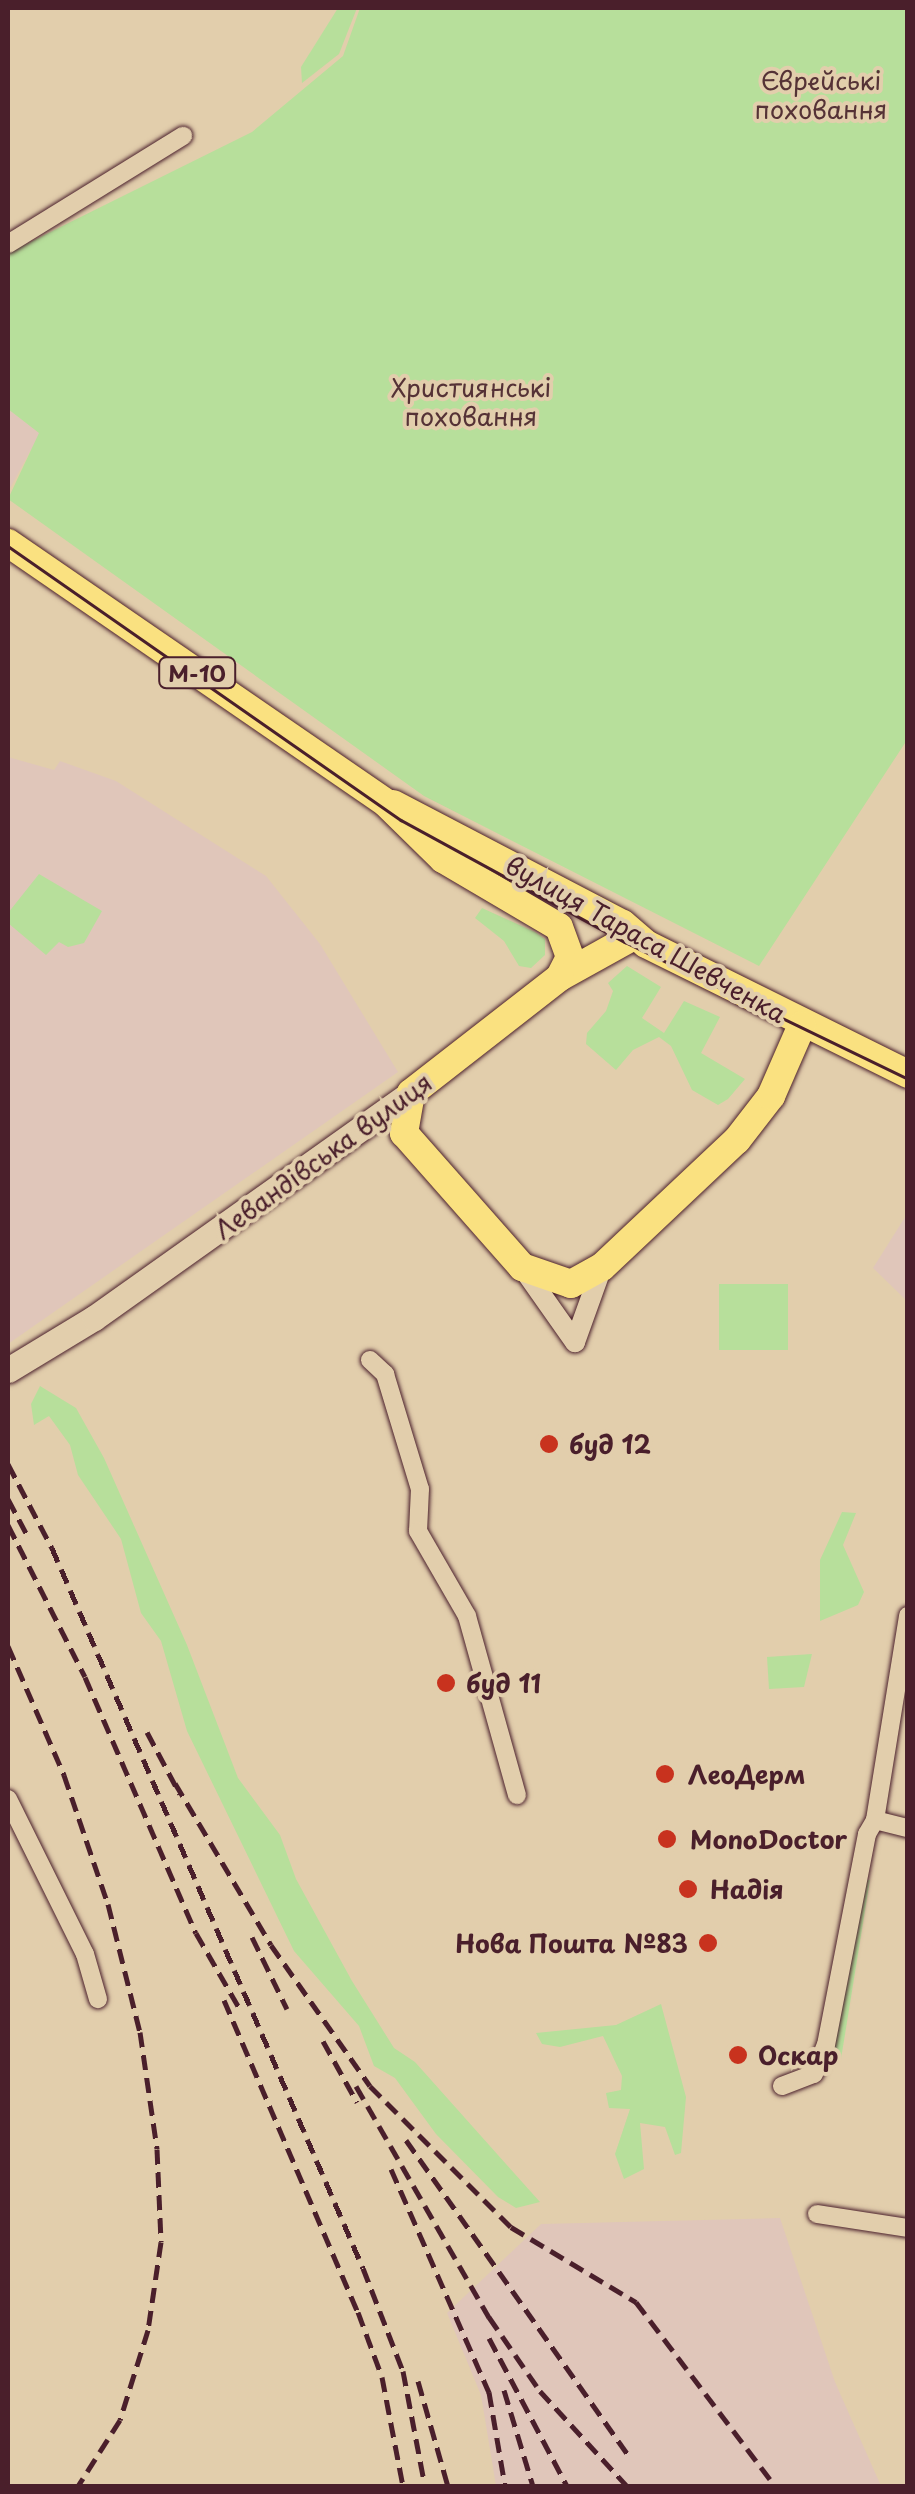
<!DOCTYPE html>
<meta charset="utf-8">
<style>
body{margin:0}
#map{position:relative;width:915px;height:2494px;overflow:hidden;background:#e2ceac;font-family:"Playpen Sans",sans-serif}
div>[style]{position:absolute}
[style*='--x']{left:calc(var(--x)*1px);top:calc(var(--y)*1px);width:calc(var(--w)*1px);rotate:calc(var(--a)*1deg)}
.built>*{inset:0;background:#e0c6ba}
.green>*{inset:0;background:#b7df9b;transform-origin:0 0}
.roads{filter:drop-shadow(0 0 2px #4a1f2b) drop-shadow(0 0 2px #4a1f2b)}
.minor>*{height:18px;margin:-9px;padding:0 9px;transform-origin:9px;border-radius:9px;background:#e2ceac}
.tertiary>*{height:20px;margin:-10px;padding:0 10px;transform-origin:10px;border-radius:10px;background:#e2ceac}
.secondary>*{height:25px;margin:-12.5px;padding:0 12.5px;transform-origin:12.5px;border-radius:12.5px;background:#e2ceac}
.primary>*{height:28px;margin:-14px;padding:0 14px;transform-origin:14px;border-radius:14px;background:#fae180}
.tram>*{height:2.5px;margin:-1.25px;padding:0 1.25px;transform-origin:1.25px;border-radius:1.25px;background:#4a1f2b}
.rail>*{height:5px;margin-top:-2.5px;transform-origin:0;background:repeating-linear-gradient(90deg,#4a1f2b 0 15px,transparent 0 23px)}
.dots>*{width:28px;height:28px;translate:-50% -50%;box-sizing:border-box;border:5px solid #e2ceac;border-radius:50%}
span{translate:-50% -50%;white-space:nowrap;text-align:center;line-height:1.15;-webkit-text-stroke:8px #e2ceac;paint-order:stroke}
.shield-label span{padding:2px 8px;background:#e2ceac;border:2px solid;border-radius:8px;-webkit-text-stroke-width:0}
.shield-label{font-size:22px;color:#4a1f2b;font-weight:700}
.park-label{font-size:25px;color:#553236}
.street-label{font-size:25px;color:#4a1f2b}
.poi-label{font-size:25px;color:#4a1f2b;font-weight:700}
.left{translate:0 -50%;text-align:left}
.right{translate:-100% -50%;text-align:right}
.frame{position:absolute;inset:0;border:10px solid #4a1f2b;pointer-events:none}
</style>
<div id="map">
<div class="built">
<div style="clip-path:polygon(8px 409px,40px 433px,8px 492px)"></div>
<div style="clip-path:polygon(8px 757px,54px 770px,60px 761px,116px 781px,266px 876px,320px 944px,398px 1072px,8px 1344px)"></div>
<div style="clip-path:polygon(907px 1214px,907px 1301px,873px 1268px)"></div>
<div style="clip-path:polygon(780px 2218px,835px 2382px,881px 2486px,496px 2486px,481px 2395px,447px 2313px,541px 2224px)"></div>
</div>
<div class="green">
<div style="clip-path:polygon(338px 8px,357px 8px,339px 54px,302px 83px,301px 67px)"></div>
<div style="clip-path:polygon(360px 8px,907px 8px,907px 740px,759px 966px,424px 796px,8px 499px,39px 433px,8px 409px,8px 253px,252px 132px,343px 56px)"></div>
<div style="clip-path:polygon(39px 874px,102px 911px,84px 943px,68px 947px,59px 942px,46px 955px,8px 923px,8px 913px)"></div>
<div style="clip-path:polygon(482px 908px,535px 932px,545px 939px,545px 955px,531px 968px,519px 966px,504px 941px,475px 918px)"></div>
<div style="clip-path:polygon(627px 966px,661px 987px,642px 1018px,664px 1033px,684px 1001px,720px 1017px,701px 1053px,745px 1079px,728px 1099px,718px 1105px,692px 1090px,671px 1046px,659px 1037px,633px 1050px,616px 1070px,586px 1044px,587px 1033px,606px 1011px,613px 991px,608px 983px)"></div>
<div style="left:788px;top:1284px;width:66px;height:69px;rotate:90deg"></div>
<div style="clip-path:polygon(40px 1386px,76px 1408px,104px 1458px,187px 1645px,238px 1778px,280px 1835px,296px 1879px,352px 1981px,394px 2048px,415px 2062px,540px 2202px,516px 2208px,498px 2197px,436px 2134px,395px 2078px,374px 2066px,359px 2026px,294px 1951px,187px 1731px,161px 1641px,141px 1613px,121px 1539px,78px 1475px,70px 1445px,49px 1416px,34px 1425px,31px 1404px)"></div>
<div style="clip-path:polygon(842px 1512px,856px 1513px,843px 1545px,864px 1592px,858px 1605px,820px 1621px,820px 1560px)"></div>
<div style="clip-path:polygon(812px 1654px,804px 1687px,769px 1689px,767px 1657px)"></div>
<div style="clip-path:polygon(865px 1879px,870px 1880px,841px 2059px,832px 2058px)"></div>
<div style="clip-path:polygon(661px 2004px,686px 2097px,681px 2153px,675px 2155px,665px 2127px,640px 2123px,644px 2169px,624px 2179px,615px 2154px,630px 2109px,609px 2108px,606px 2093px,621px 2090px,622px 2076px,603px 2036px,560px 2047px,542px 2044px,536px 2033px,616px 2025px)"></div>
</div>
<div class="roads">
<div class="minor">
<div style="--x:8;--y:244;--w:206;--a:-31.7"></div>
<div style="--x:370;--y:1360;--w:21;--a:43"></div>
<div style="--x:385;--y:1374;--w:120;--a:73.1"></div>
<div style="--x:420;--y:1489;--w:42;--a:92.7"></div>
<div style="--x:418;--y:1531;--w:98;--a:60"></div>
<div style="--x:467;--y:1616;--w:186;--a:74.4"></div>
<div style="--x:8;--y:1799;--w:173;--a:63.6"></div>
<div style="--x:85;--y:1954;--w:47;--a:73.9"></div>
<div style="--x:875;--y:1820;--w:207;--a:-80.8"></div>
<div style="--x:875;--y:1820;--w:34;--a:14"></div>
<div style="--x:782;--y:2086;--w:34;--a:-21"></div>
<div style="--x:814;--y:2074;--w:31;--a:-68"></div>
<div style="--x:826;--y:2045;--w:215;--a:-79"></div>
<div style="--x:867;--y:1834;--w:16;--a:-60"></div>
<div style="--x:817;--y:2214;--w:92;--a:8.7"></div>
</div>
<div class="tertiary">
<div style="--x:522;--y:1267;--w:92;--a:54.8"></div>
<div style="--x:575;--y:1342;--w:80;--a:-70.2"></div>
</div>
<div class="secondary">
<div style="--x:8;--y:1370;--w:100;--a:-31.2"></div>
<div style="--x:94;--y:1318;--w:389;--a:-35.4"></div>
</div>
<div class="primary">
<div style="--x:8;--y:543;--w:459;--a:34.5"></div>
<div style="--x:386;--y:803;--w:80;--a:44.5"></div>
<div style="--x:443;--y:859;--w:134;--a:30.4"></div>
<div style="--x:559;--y:927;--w:32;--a:70"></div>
<div style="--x:570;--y:957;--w:22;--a:117"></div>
<div style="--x:393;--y:804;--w:259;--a:27.6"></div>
<div style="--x:623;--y:924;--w:30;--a:41"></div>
<div style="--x:646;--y:944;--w:292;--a:26.4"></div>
<div style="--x:632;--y:937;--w:82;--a:150.9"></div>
<div style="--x:560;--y:977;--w:189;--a:142.1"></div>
<div style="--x:411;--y:1093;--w:41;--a:99.9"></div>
<div style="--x:404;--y:1133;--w:179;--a:48.6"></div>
<div style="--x:522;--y:1267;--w:52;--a:19.1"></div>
<div style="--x:571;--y:1284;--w:35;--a:-29"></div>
<div style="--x:602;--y:1267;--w:185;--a:-43.3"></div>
<div style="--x:737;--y:1140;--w:56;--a:-52.3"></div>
<div style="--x:771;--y:1096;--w:77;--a:-66.4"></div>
</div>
</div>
<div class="tram">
<div style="--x:8;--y:546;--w:479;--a:34.9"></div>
<div style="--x:401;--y:820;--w:255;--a:28.6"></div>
<div style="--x:625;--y:942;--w:314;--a:25.8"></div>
<div style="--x:595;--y:912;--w:70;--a:25.5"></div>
</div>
<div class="rail">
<div style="--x:8;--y:1464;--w:95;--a:62.4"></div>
<div style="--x:52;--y:1548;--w:784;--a:66.64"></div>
<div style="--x:363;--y:2268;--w:110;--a:68.8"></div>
<div style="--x:403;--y:2371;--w:117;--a:79.2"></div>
<div style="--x:8;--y:1499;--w:40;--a:62"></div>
<div style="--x:8;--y:1525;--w:170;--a:63.1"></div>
<div style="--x:85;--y:1677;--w:279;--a:66.6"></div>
<div style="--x:196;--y:1933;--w:90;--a:60"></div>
<div style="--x:8;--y:1646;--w:141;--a:66.5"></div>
<div style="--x:64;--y:1775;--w:136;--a:71.2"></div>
<div style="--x:108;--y:1904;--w:132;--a:76"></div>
<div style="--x:140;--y:2032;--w:118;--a:81.7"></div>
<div style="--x:157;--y:2149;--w:93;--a:87.5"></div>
<div style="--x:161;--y:2242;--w:89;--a:98.4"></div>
<div style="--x:148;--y:2330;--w:94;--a:107.3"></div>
<div style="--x:120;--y:2420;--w:78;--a:122.5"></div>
<div style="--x:147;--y:1732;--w:70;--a:62"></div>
<div style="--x:175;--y:1783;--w:188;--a:59.3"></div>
<div style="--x:271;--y:1945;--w:172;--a:54.9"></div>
<div style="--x:370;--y:2086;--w:199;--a:45"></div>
<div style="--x:511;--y:2227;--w:146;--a:31"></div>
<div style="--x:636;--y:2302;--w:231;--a:52.9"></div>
<div style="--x:252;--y:1937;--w:80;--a:64.1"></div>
<div style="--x:224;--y:2000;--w:340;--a:66.8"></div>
<div style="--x:358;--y:2312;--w:69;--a:69.7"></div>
<div style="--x:382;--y:2377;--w:111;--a:79.1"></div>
<div style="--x:323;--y:2041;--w:70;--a:60.9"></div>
<div style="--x:356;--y:2086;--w:267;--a:60.1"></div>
<div style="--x:489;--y:2317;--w:90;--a:55.4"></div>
<div style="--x:540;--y:2391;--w:129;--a:47.5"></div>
<div style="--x:406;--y:2140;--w:387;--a:54.8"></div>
<div style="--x:391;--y:2169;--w:244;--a:66.3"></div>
<div style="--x:489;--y:2392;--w:95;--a:80.3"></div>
<div style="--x:489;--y:2338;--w:167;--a:62.2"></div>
<div style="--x:418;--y:2381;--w:109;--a:74.1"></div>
<div style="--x:504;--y:2390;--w:100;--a:73.2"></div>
</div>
<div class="dots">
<div style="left:549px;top:1444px;background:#c8321e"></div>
<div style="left:446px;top:1683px;background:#c8321e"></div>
<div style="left:665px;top:1774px;background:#c8321e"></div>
<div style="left:667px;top:1839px;background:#c8321e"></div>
<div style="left:688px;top:1889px;background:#c8321e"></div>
<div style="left:708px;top:1943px;background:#c8321e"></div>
<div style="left:738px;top:2055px;background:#c8321e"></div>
</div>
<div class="shield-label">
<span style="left:197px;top:673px">М-10</span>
</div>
<div class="park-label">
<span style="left:821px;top:95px">Єврейські<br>поховання</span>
<span style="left:471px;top:402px">Християнські<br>поховання</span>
</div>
<div class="street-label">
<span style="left:646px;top:939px;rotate:29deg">вулиця Тараса Шевченка</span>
<span style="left:323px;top:1156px;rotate:-36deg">Левандівська вулиця</span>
</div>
<div class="poi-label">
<span class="left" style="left:569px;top:1444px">буд 12</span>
<span class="left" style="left:466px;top:1683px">буд 11</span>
<span class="left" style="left:688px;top:1774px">ЛеоДерм</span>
<span class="left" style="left:690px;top:1839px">MonoDoctor</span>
<span class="left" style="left:710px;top:1889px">Надія</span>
<span class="right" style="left:688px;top:1943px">Нова Пошта №83</span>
<span class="left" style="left:758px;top:2055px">Оскар</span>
</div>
<div class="frame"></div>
</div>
